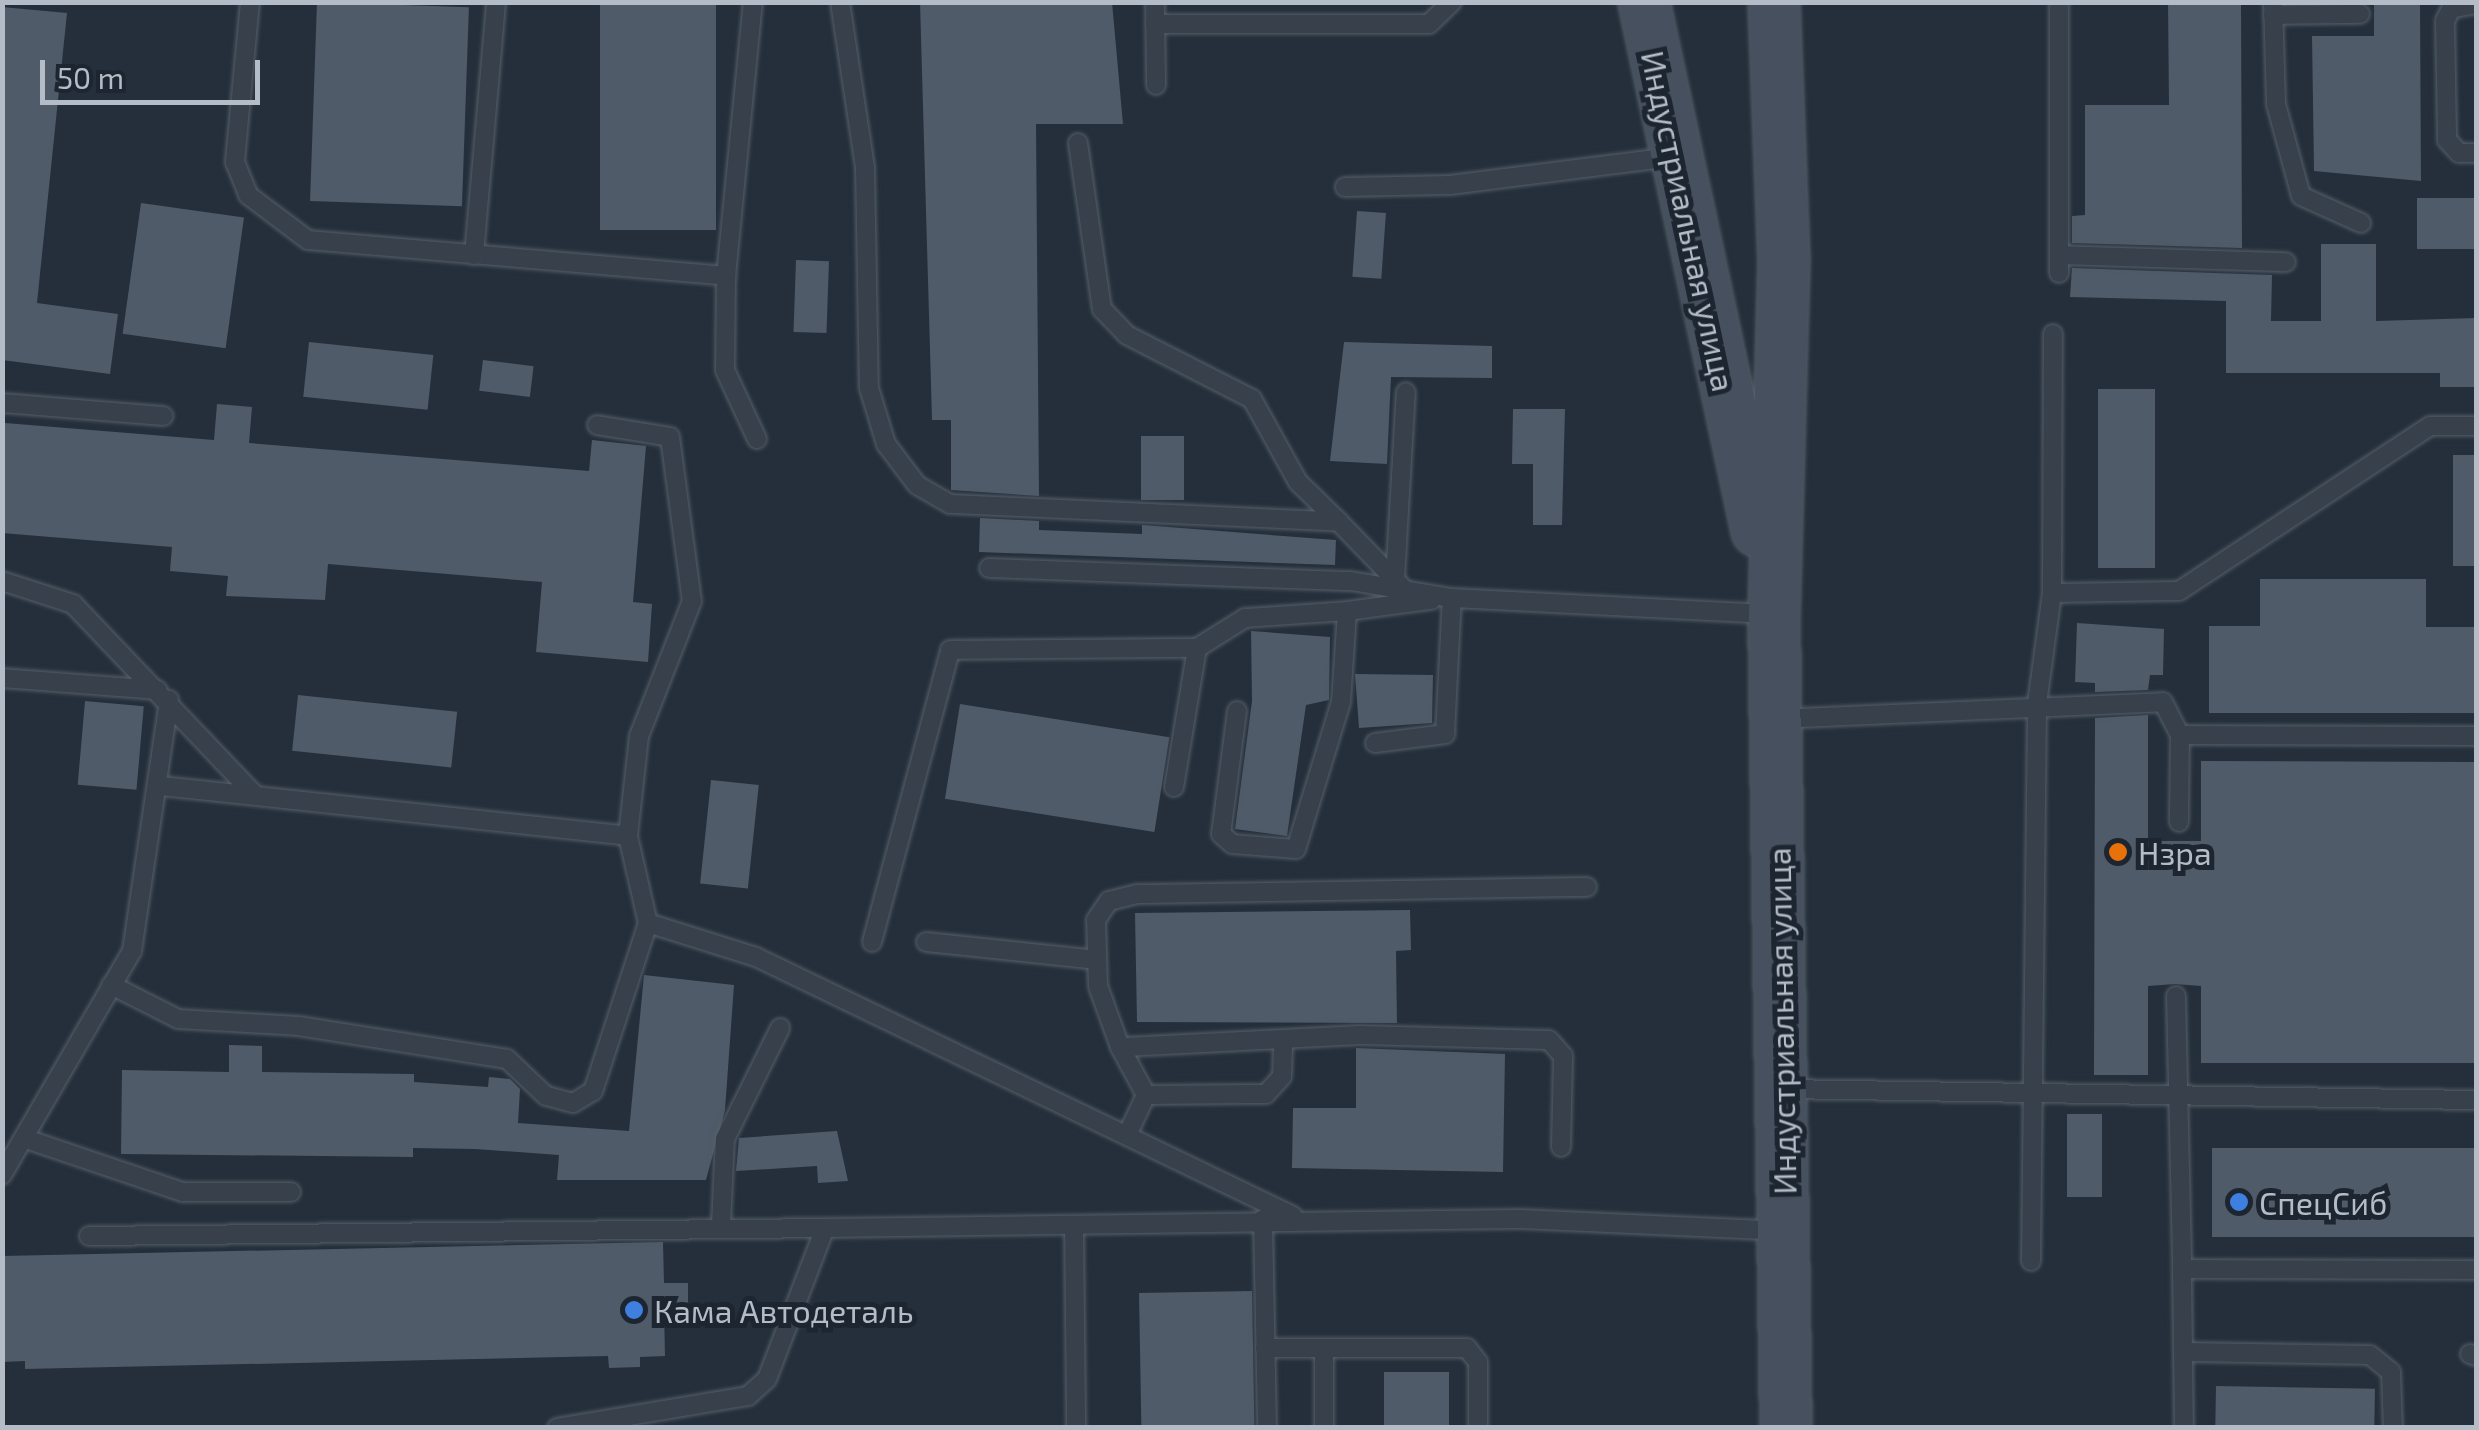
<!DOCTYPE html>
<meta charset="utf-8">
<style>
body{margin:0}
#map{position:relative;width:2479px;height:1430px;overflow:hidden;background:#242f3b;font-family:"Exo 2",sans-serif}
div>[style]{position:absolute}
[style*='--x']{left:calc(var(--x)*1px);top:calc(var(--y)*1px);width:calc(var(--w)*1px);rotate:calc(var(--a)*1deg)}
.building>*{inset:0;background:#4f5b69;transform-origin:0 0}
.roads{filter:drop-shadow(0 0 2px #565f69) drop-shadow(0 0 2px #565f69)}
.service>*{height:18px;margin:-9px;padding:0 9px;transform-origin:9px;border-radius:9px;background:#38414b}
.secondary>*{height:50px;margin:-25px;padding:0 25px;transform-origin:25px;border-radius:25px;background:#46505e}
.dots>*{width:28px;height:28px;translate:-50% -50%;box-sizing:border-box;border:5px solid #1d2630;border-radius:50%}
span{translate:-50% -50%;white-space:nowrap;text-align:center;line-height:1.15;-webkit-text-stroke:10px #1d2630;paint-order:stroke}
.street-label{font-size:32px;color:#b3bcc7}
.poi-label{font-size:32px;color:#b3bcc7}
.left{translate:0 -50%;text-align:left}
.frame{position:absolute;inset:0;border:5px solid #b3bcc7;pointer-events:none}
.scale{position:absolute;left:40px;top:60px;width:220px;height:45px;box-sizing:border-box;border:5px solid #b3bcc7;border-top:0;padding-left:12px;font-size:30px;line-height:35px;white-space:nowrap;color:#b3bcc7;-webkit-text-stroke:8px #1d2630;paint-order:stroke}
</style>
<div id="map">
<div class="building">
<div style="left:317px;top:2px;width:152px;height:199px;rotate:2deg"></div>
<div style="left:600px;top:2px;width:116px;height:228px"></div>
<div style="clip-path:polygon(920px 2px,1112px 2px,1123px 124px,1036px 124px,1039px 496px,951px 490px,951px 420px,932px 420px)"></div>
<div style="clip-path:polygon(2168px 2px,2241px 2px,2242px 248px,2072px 243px,2072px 216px,2085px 215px,2085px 105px,2169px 105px)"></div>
<div style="clip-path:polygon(2374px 2px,2420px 2px,2421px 181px,2314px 171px,2312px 36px,2374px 36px)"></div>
<div style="clip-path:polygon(2px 7px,67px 13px,37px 303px,118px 314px,110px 374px,2px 360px)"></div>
<div style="left:2417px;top:198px;width:59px;height:51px"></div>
<div style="left:141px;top:203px;width:104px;height:132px;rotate:8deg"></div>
<div style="left:1357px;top:211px;width:29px;height:66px;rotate:4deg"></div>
<div style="clip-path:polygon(2321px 244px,2376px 244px,2376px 321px,2476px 318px,2476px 387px,2440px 387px,2440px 373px,2226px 373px,2226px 301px,2070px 297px,2072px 268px,2272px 275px,2271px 321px,2321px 321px)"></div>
<div style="left:796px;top:260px;width:33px;height:72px;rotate:2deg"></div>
<div style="left:309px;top:342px;width:125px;height:55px;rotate:6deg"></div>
<div style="clip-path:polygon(1344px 342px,1492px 346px,1492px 378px,1391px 377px,1387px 464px,1330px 461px)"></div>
<div style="left:483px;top:360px;width:51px;height:31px;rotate:7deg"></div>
<div style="left:2098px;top:389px;width:57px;height:179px"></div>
<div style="clip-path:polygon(217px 404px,252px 407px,249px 443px,589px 471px,592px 440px,646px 446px,633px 602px,652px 604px,648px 662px,536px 652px,542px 582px,328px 564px,325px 600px,226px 596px,228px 576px,170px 571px,172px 547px,2px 533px,5px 423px,214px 440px)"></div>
<div style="clip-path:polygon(1513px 409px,1565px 409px,1562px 525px,1533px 525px,1533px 464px,1512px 464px)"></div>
<div style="left:1141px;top:436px;width:43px;height:64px"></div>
<div style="left:2453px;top:455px;width:23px;height:111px"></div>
<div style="clip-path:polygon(980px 518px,1039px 521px,1039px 530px,1142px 534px,1142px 525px,1336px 540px,1335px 565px,979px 552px)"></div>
<div style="clip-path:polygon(2260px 579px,2426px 579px,2426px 627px,2476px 627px,2476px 713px,2209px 713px,2209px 626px,2260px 626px)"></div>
<div style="clip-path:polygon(2077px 623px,2164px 629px,2163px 675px,2150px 675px,2148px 690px,2095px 692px,2095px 683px,2075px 682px)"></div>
<div style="clip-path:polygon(1251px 631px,1330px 637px,1329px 700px,1306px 705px,1287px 836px,1235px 829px,1252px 701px)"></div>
<div style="clip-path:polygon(1355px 674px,1433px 675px,1432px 723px,1359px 728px)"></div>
<div style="left:298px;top:695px;width:160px;height:56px;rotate:6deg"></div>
<div style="left:85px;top:701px;width:59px;height:84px;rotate:5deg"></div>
<div style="left:960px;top:704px;width:212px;height:96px;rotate:9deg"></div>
<div style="clip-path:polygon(2148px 715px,2148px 841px,2201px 841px,2201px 761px,2476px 762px,2476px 1063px,2201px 1063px,2201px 986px,2175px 984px,2148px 986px,2148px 1075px,2094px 1075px,2095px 718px)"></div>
<div style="left:711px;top:780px;width:48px;height:104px;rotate:6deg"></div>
<div style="clip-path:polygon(1410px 910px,1411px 950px,1396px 951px,1397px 1023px,1137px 1022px,1135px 913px)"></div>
<div style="clip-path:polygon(644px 975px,734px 985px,725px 1110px,706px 1180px,557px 1180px,559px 1155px,475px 1149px,413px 1148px,413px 1157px,121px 1154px,122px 1070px,229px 1072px,229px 1045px,262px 1046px,262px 1072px,414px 1074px,414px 1082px,488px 1087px,489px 1077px,510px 1079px,520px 1089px,518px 1123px,629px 1131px)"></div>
<div style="clip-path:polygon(1356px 1048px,1505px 1054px,1503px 1172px,1292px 1168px,1293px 1108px,1356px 1108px)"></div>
<div style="left:2067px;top:1114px;width:35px;height:83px"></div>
<div style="clip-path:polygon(837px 1131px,848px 1181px,818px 1183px,817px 1166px,736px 1171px,739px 1138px)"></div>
<div style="left:2212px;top:1148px;width:264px;height:89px"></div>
<div style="clip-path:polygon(663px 1242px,664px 1283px,688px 1283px,688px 1309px,664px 1310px,665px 1356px,640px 1357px,640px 1367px,609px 1368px,608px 1356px,25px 1369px,25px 1361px,2px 1362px,2px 1256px)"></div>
<div style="left:1252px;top:1291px;width:137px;height:113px;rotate:89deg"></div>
<div style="left:1384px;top:1372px;width:65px;height:56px"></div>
<div style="left:2216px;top:1386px;width:159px;height:42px;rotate:1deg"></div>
</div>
<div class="roads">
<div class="service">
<div style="--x:250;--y:2;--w:161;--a:95.4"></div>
<div style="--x:235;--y:162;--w:35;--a:68"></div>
<div style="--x:248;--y:195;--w:75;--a:36.9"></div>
<div style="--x:308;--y:240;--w:420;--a:4.9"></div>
<div style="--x:726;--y:276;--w:94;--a:90.6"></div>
<div style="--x:725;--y:370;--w:76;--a:65.1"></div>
<div style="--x:840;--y:2;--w:167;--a:81.4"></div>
<div style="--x:865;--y:167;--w:221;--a:89"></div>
<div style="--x:869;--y:388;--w:59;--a:73.1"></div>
<div style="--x:886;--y:444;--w:51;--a:52.9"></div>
<div style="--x:917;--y:485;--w:38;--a:30"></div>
<div style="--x:950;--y:504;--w:389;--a:2.6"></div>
<div style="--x:1339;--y:522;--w:95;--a:45.9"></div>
<div style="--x:1155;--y:2;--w:83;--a:89.3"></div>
<div style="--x:2273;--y:2;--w:102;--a:88.3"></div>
<div style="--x:2276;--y:104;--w:95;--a:74.8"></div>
<div style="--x:2301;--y:196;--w:66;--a:24.2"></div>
<div style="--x:2476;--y:4;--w:25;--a:169"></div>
<div style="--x:2451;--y:9;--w:13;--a:117"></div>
<div style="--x:2445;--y:21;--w:119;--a:89"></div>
<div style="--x:2447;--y:140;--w:18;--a:47"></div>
<div style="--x:2459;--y:153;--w:17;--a:0"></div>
<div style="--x:2273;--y:15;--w:87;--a:-0.7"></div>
<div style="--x:1155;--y:24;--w:274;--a:0"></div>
<div style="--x:1429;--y:24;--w:32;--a:-44"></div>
<div style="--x:1078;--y:143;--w:168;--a:81.8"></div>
<div style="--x:1102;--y:309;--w:36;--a:46"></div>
<div style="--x:1127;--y:335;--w:140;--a:27.1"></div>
<div style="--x:1252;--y:399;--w:95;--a:61"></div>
<div style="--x:1298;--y:482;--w:57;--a:44.3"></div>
<div style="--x:1345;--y:187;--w:105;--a:-1.1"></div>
<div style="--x:1450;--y:185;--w:225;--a:-7.2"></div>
<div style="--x:474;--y:255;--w:254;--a:-85"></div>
<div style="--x:2059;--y:255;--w:227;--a:1.8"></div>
<div style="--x:2059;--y:273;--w:271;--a:-90"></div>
<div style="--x:726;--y:276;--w:275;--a:-84.4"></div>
<div style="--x:2;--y:403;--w:162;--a:4.6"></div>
<div style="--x:597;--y:425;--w:74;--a:9.3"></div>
<div style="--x:670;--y:437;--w:165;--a:82.4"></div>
<div style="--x:692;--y:601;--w:145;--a:111.4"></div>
<div style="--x:639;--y:736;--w:101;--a:96.3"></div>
<div style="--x:989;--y:568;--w:362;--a:2.1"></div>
<div style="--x:1351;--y:581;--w:102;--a:9.6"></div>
<div style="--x:1452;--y:598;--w:317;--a:2.9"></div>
<div style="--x:1395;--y:580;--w:188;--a:-86.7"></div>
<div style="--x:2;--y:581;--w:75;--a:17.9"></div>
<div style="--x:73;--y:604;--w:265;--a:46.4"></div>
<div style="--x:256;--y:796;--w:374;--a:6.1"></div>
<div style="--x:628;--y:836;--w:89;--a:77.1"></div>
<div style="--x:648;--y:923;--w:177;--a:108.1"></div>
<div style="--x:593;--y:1091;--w:23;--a:149"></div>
<div style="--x:573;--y:1103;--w:28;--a:-165"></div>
<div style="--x:546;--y:1096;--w:54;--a:-136.5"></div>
<div style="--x:507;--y:1059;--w:211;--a:-171"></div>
<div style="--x:299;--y:1026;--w:121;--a:-176.7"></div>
<div style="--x:178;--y:1019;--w:75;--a:-153.1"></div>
<div style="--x:2052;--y:593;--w:259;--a:-89.8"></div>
<div style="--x:2;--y:678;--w:156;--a:4.4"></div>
<div style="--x:1237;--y:711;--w:124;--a:97.4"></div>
<div style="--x:1221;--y:834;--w:15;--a:42"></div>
<div style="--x:1232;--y:844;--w:64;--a:4.5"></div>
<div style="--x:1296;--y:849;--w:154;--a:-73"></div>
<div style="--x:1341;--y:702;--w:91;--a:-86.2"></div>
<div style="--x:1347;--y:611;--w:85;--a:-7.5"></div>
<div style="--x:1777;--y:719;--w:386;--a:-2.5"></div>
<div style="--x:2163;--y:702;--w:37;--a:63"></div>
<div style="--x:2180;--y:735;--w:87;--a:90.7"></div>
<div style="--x:2180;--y:735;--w:296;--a:0.2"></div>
<div style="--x:1375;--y:743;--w:71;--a:-7.3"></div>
<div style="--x:1445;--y:734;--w:136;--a:-87.1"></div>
<div style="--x:161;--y:786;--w:96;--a:6"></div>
<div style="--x:1174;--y:787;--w:141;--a:-80.6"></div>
<div style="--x:1197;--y:648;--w:57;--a:-32"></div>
<div style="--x:1245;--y:618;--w:102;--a:-3.9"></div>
<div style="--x:648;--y:923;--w:113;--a:17.5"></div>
<div style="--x:756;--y:957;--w:596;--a:25.75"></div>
<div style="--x:872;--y:942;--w:302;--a:-75"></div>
<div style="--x:950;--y:650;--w:247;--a:-0.5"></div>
<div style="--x:926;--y:942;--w:171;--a:6"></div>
<div style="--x:2176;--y:996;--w:273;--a:88.7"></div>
<div style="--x:2182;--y:1269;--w:294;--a:0.2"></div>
<div style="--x:1120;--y:1047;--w:55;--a:61.6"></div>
<div style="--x:1146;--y:1095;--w:42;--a:115.3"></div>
<div style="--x:1782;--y:1089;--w:694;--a:0.91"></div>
<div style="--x:1146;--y:1095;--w:120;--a:-0.5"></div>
<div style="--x:1266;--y:1094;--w:24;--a:-48"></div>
<div style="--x:1282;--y:1076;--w:31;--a:-88"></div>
<div style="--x:26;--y:1139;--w:166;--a:18.7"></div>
<div style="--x:183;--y:1192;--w:108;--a:0"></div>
<div style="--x:1561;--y:1147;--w:91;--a:-88.7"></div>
<div style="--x:1563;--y:1056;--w:21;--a:-131"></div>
<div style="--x:1549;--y:1040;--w:189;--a:-178.5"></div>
<div style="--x:1360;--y:1035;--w:240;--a:177.1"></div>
<div style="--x:1120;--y:1047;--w:65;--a:-109.8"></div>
<div style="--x:1098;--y:986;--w:66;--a:-91.7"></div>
<div style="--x:1096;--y:920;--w:23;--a:-56"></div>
<div style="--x:1109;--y:901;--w:30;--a:-14"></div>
<div style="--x:1138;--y:894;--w:449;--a:-0.9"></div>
<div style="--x:2;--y:1175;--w:259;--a:-59.9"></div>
<div style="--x:132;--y:951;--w:254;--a:-81.6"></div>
<div style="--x:1263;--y:1219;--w:209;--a:88.9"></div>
<div style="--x:1074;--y:1225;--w:203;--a:89.4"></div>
<div style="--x:721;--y:1226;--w:87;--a:-87.4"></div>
<div style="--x:725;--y:1139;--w:124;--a:-63.6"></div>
<div style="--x:89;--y:1236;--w:736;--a:-0.62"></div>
<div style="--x:2031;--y:1261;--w:557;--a:-89.38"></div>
<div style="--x:2037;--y:704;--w:112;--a:-82.3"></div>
<div style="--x:2052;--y:593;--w:127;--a:-0.9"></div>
<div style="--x:2179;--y:591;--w:300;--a:-33.3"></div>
<div style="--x:2430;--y:426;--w:46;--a:0"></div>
<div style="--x:2182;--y:1269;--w:159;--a:89.3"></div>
<div style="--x:1265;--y:1348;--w:202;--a:0"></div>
<div style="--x:1467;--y:1348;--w:18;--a:52"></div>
<div style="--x:1478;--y:1362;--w:66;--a:90"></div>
<div style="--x:1324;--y:1348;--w:80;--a:90"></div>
<div style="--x:2186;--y:1352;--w:184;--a:0.9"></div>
<div style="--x:2370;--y:1355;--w:27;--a:39"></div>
<div style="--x:2391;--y:1372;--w:56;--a:88"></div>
<div style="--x:2470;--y:1354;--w:6;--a:18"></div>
<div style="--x:557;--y:1428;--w:194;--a:-9.5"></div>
<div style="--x:748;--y:1396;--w:25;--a:-42"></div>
<div style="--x:767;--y:1379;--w:162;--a:-69"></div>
<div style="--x:825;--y:1228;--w:695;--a:-0.74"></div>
<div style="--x:1520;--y:1219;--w:261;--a:2.6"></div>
</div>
<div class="secondary">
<div style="--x:1644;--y:2;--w:541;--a:77.94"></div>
<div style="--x:1774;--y:2;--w:257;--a:87.8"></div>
<div style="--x:1784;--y:259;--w:355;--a:91.6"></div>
<div style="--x:1774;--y:614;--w:814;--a:89.16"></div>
</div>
</div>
<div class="dots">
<div style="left:2118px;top:852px;background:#e8710a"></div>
<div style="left:2239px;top:1202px;background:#3f7fe0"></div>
<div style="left:634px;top:1310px;background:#3f7fe0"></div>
</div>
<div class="street-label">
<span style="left:1689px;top:221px;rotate:78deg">Индустриальная улица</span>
<span style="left:1781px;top:1021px;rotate:-91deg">Индустриальная улица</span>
</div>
<div class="poi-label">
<span class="left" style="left:2138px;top:852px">Нзра</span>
<span class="left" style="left:2259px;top:1202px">СпецСиб</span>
<span class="left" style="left:654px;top:1310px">Кама Автодеталь</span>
</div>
<div class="frame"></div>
<div class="scale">50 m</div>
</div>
